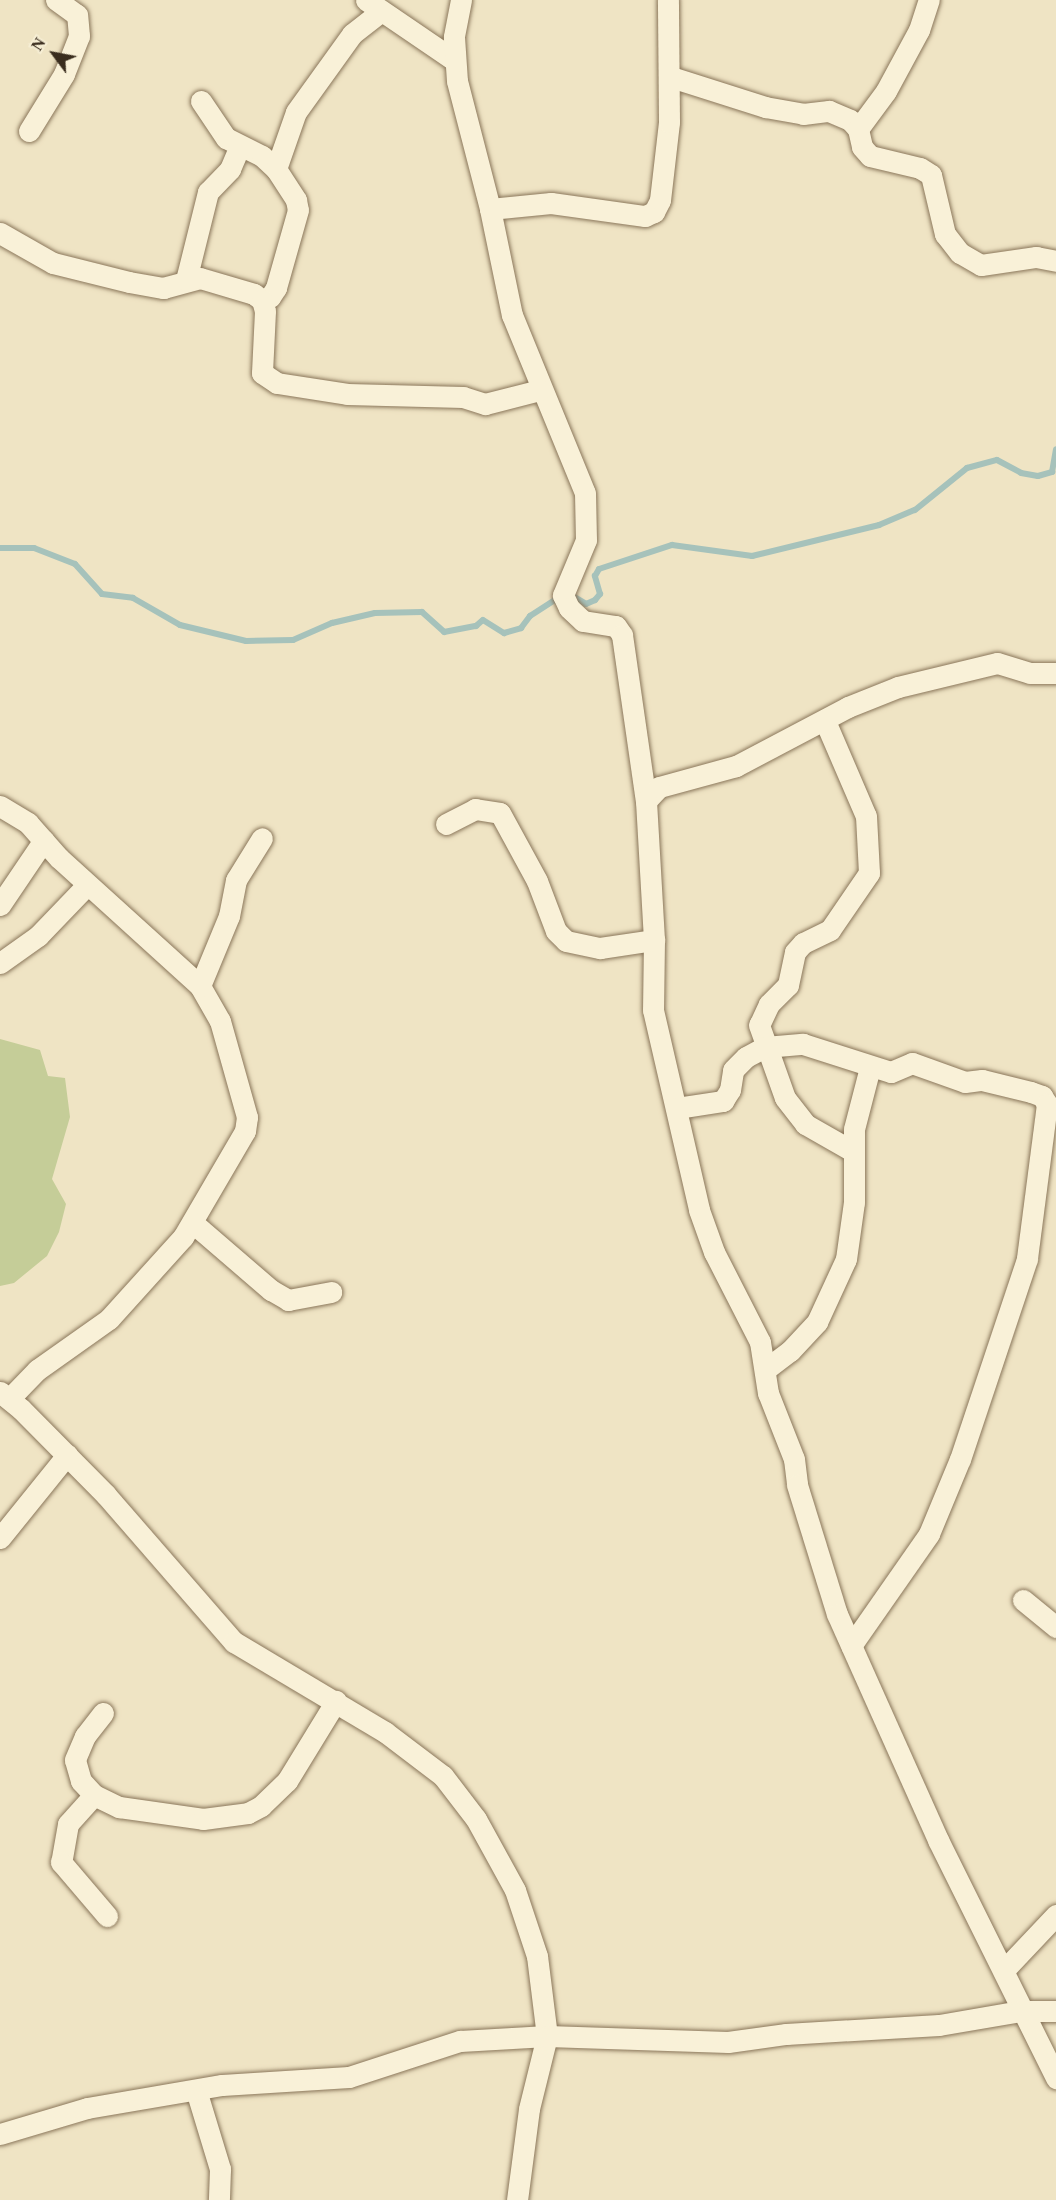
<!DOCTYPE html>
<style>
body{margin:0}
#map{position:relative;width:1056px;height:2200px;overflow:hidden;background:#efe4c4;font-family:Georgia,serif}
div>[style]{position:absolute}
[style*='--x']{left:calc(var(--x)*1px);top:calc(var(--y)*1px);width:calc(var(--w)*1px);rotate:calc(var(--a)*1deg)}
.green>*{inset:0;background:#c5cd98}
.stream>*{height:6px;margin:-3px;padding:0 3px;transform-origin:3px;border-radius:3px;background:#a6c2bb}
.roads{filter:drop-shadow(0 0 2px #8a765a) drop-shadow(0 0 2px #8a765a)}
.street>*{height:21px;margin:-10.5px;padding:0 10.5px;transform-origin:10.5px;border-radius:10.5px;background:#f9f1d8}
span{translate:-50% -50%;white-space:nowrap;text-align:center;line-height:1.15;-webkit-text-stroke:5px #f6eed4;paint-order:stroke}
.north{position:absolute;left:24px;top:24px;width:60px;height:60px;-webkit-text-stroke:4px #f6eed4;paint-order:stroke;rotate:302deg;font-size:16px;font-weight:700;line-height:24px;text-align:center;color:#3a2d1e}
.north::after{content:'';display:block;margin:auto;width:21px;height:27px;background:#3a2d1e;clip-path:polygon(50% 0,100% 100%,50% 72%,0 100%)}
</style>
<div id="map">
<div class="green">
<div style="clip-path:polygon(0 1039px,40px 1050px,48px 1076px,65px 1078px,70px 1117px,52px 1179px,66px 1204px,59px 1232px,47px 1256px,14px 1283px,0 1286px)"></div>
</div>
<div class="stream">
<div style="--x:0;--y:548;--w:34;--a:0"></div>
<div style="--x:34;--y:548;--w:44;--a:21.3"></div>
<div style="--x:75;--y:564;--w:40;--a:48"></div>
<div style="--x:102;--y:594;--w:31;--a:7"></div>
<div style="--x:133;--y:598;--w:54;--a:29.9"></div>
<div style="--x:180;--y:625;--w:68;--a:13.6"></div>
<div style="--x:246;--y:641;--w:47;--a:-1.2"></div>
<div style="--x:293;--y:640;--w:43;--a:-23.6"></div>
<div style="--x:332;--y:623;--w:44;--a:-13.1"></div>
<div style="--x:375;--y:613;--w:47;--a:-1.2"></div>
<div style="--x:422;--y:612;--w:30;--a:42"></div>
<div style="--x:444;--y:632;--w:33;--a:-11"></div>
<div style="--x:476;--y:626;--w:9;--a:-41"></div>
<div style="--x:483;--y:620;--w:25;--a:32"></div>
<div style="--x:504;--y:633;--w:18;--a:-16"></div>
<div style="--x:521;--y:628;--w:15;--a:-53"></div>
<div style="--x:530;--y:616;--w:35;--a:-33"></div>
<div style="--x:568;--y:593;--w:21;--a:31"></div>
<div style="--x:586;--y:604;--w:10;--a:-24"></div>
<div style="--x:595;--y:600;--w:8;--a:-50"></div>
<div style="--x:600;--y:594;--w:19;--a:-106"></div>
<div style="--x:595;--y:576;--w:8;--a:-60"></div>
<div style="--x:599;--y:569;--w:77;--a:-18.2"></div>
<div style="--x:672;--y:545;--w:81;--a:7.8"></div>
<div style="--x:752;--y:556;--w:131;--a:-13.7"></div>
<div style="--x:879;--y:525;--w:39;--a:-23"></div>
<div style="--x:915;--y:510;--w:67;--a:-38.9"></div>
<div style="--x:967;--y:468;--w:31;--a:-15"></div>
<div style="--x:997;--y:460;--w:27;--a:28"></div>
<div style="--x:1021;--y:473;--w:17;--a:10"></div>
<div style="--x:1038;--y:476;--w:15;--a:-16"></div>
<div style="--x:1052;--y:472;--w:23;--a:-80"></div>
</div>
<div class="roads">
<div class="street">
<div style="--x:366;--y:0;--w:107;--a:34.3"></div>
<div style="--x:461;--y:0;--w:38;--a:101"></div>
<div style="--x:454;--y:37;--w:44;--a:86.1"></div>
<div style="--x:457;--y:81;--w:132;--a:75.5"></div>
<div style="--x:490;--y:209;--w:108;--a:78.3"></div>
<div style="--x:512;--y:315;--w:192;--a:67.7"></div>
<div style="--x:585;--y:493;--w:47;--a:88.8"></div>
<div style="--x:586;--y:540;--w:60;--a:112.7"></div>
<div style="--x:563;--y:595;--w:14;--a:65"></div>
<div style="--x:569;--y:608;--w:19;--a:43"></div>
<div style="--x:583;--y:621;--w:33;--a:9"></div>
<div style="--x:616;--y:626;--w:11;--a:56"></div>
<div style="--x:622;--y:635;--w:168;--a:81.8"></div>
<div style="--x:671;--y:77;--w:99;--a:17.7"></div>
<div style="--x:765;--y:107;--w:39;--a:10"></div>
<div style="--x:803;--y:114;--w:26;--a:-7"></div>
<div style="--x:829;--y:111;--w:23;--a:23"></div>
<div style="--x:850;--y:120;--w:12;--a:48"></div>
<div style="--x:858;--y:129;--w:18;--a:77"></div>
<div style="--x:862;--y:147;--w:12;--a:48"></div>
<div style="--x:870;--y:156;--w:51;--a:13.5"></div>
<div style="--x:920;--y:168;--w:13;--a:32"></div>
<div style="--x:931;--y:175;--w:61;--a:76.7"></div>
<div style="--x:945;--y:234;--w:24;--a:52"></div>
<div style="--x:960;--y:253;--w:24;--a:30"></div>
<div style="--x:981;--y:265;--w:56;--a:-8.3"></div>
<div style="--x:1036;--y:257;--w:20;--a:11"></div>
<div style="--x:201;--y:101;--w:45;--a:56"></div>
<div style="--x:226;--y:138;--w:40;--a:26.6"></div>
<div style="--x:262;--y:156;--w:19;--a:43"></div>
<div style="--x:276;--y:169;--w:37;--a:57"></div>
<div style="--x:296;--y:200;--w:10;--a:79"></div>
<div style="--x:298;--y:210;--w:81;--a:105.8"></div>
<div style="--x:276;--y:288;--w:11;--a:124"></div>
<div style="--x:270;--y:297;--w:9;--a:159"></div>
<div style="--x:858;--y:129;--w:47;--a:-53.6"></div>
<div style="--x:886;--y:91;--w:69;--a:-61.6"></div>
<div style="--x:919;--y:30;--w:32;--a:-72"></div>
<div style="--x:29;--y:131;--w:67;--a:-58.4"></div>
<div style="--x:64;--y:74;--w:41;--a:-68.5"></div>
<div style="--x:79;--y:36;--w:21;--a:-95"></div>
<div style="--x:77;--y:15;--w:26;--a:-144"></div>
<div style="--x:276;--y:169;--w:60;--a:-70.7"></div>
<div style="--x:296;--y:112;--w:96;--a:-54.3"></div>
<div style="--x:352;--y:34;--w:37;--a:-38"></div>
<div style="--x:490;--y:209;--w:61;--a:-5.6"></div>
<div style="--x:551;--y:203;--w:95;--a:7.9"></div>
<div style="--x:645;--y:216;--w:10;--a:-24"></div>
<div style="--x:654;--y:212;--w:13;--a:-63"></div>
<div style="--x:660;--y:200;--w:79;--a:-83.4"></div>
<div style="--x:669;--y:122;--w:122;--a:-90.5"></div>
<div style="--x:0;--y:233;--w:61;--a:29.5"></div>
<div style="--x:53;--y:263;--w:78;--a:14"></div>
<div style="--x:129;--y:282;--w:35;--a:10"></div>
<div style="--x:163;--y:288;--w:38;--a:-15"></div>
<div style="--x:200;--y:278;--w:56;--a:16.5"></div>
<div style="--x:254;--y:294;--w:10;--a:37"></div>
<div style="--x:262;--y:300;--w:11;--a:75"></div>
<div style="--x:265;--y:311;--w:62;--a:92.8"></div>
<div style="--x:262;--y:373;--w:18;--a:34"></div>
<div style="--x:277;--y:383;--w:71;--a:8.9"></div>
<div style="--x:347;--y:394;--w:116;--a:1.5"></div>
<div style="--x:463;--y:397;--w:23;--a:18"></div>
<div style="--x:485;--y:404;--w:57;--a:-14.3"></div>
<div style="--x:186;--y:280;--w:91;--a:-76"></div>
<div style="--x:208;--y:192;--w:32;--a:-46"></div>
<div style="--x:230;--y:169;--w:23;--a:-67"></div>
<div style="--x:1056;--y:673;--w:26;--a:180"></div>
<div style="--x:1030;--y:673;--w:34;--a:-163"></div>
<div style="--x:997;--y:663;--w:102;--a:166.4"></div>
<div style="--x:898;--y:687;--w:54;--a:158.2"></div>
<div style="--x:848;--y:707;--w:127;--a:152.2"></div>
<div style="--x:736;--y:766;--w:80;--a:164.7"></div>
<div style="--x:659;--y:787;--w:19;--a:133"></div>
<div style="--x:646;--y:801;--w:139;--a:86.7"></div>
<div style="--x:654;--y:940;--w:70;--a:90.8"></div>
<div style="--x:653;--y:1010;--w:205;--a:77"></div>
<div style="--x:699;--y:1210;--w:45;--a:70.3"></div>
<div style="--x:714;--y:1252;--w:101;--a:62.9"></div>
<div style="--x:760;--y:1342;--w:52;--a:81.1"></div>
<div style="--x:768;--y:1393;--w:71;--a:68.5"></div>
<div style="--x:794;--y:1459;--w:26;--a:83"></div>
<div style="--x:797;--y:1485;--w:135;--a:72.8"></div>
<div style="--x:837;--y:1614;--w:248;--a:65.9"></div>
<div style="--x:938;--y:1840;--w:266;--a:63.6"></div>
<div style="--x:825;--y:721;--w:103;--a:66.7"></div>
<div style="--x:866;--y:816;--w:57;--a:87"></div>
<div style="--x:869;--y:873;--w:69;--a:124.4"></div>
<div style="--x:830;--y:930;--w:30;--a:154"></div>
<div style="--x:803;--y:943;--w:12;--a:132"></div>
<div style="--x:795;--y:952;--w:34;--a:102"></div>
<div style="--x:788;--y:985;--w:27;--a:135"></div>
<div style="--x:769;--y:1004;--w:23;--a:115"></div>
<div style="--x:759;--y:1025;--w:77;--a:70.4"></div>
<div style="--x:785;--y:1098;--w:33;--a:52"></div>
<div style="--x:805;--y:1124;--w:56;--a:29.7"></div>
<div style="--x:0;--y:806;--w:33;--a:31"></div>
<div style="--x:28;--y:823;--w:47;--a:48.5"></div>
<div style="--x:59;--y:858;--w:190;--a:42.2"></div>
<div style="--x:200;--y:986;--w:40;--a:60.3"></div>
<div style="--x:220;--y:1021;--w:100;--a:74.3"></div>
<div style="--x:247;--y:1117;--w:14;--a:98"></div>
<div style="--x:245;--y:1131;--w:123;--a:120.3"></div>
<div style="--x:183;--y:1237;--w:110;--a:132.1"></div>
<div style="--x:109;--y:1319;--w:88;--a:144.7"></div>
<div style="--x:37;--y:1370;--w:40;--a:134"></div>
<div style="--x:446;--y:824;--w:33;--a:-27"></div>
<div style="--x:475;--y:809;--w:25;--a:9"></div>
<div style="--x:500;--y:813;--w:77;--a:61.4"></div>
<div style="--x:537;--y:881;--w:53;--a:69.2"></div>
<div style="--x:556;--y:931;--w:14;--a:45"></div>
<div style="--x:566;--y:941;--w:35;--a:12"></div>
<div style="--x:600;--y:948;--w:55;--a:-8.4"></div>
<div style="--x:0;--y:905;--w:78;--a:-55.9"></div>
<div style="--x:0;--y:963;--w:47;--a:-35.4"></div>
<div style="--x:38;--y:936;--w:71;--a:-46.1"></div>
<div style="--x:200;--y:986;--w:76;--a:-67.5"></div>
<div style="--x:229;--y:916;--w:37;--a:-79"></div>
<div style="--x:236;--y:880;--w:49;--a:-58.2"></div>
<div style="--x:677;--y:1108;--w:47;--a:-8.7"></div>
<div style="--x:723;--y:1101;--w:13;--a:-58"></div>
<div style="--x:730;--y:1090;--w:20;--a:-81"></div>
<div style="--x:733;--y:1070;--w:18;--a:-45"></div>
<div style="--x:746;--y:1057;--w:21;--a:-28"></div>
<div style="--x:765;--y:1047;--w:38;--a:-5"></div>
<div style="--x:803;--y:1044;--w:92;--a:17.7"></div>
<div style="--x:891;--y:1072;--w:23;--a:-23"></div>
<div style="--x:912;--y:1063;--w:56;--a:19.7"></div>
<div style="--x:965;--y:1082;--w:17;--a:-7"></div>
<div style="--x:982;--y:1080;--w:50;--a:13.8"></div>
<div style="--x:1031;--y:1092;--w:12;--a:20"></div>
<div style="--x:1042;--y:1096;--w:9;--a:58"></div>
<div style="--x:1047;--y:1104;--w:156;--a:97.4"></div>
<div style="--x:1027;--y:1259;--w:211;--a:108.5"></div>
<div style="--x:960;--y:1459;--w:81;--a:112.5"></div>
<div style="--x:929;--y:1534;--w:136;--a:124.9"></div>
<div style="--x:193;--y:1223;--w:103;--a:40.7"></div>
<div style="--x:271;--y:1290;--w:20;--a:30"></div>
<div style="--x:288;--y:1300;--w:44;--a:-10.5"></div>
<div style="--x:766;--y:1369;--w:30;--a:-37"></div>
<div style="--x:790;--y:1351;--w:40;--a:-47"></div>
<div style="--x:817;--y:1322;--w:69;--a:-65.3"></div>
<div style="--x:846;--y:1259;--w:58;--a:-82"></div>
<div style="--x:854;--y:1202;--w:73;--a:-90"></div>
<div style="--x:854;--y:1129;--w:64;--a:-75.5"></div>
<div style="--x:0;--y:1392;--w:27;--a:39"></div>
<div style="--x:21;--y:1409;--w:121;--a:45.3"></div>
<div style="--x:106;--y:1495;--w:195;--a:49"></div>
<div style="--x:234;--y:1642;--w:176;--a:30.8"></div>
<div style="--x:385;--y:1732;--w:73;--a:37.2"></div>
<div style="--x:443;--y:1776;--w:54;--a:52.5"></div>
<div style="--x:476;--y:1819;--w:81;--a:61.2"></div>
<div style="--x:515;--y:1890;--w:70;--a:71.6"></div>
<div style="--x:537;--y:1956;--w:81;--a:82.9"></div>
<div style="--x:547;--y:2036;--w:75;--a:103.9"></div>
<div style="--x:529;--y:2109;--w:92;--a:97.5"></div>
<div style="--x:0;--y:1538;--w:107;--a:-51.1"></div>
<div style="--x:1023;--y:1600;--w:43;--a:39.3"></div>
<div style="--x:103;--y:1713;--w:29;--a:128"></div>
<div style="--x:85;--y:1736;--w:26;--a:113"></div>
<div style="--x:75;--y:1760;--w:22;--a:74"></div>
<div style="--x:81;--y:1781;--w:19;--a:47"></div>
<div style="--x:94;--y:1795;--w:28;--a:26"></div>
<div style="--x:119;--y:1807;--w:85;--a:8.1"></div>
<div style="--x:203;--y:1819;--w:45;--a:-7.6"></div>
<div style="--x:248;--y:1813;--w:15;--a:-28"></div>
<div style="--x:261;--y:1806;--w:36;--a:-44"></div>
<div style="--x:287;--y:1781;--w:94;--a:-58.5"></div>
<div style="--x:94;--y:1795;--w:39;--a:132"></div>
<div style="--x:68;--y:1824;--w:39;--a:100"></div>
<div style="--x:61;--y:1862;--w:71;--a:49.6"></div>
<div style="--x:1004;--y:1970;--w:76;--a:-46.6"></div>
<div style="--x:196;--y:2090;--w:83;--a:73.1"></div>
<div style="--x:220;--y:2169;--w:31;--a:92"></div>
<div style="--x:0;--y:2134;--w:91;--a:-16.6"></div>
<div style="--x:87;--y:2108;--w:137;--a:-9.7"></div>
<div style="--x:222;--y:2085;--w:127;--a:-3.6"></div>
<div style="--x:349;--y:2077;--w:117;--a:-18"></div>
<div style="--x:460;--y:2041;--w:87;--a:-3.3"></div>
<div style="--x:547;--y:2036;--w:181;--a:1.9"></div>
<div style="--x:728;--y:2042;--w:59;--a:-7.9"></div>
<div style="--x:786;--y:2034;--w:153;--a:-3.4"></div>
<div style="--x:939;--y:2025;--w:82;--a:-9.8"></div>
<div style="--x:1020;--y:2011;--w:36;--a:0"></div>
</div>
</div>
<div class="north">N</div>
</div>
